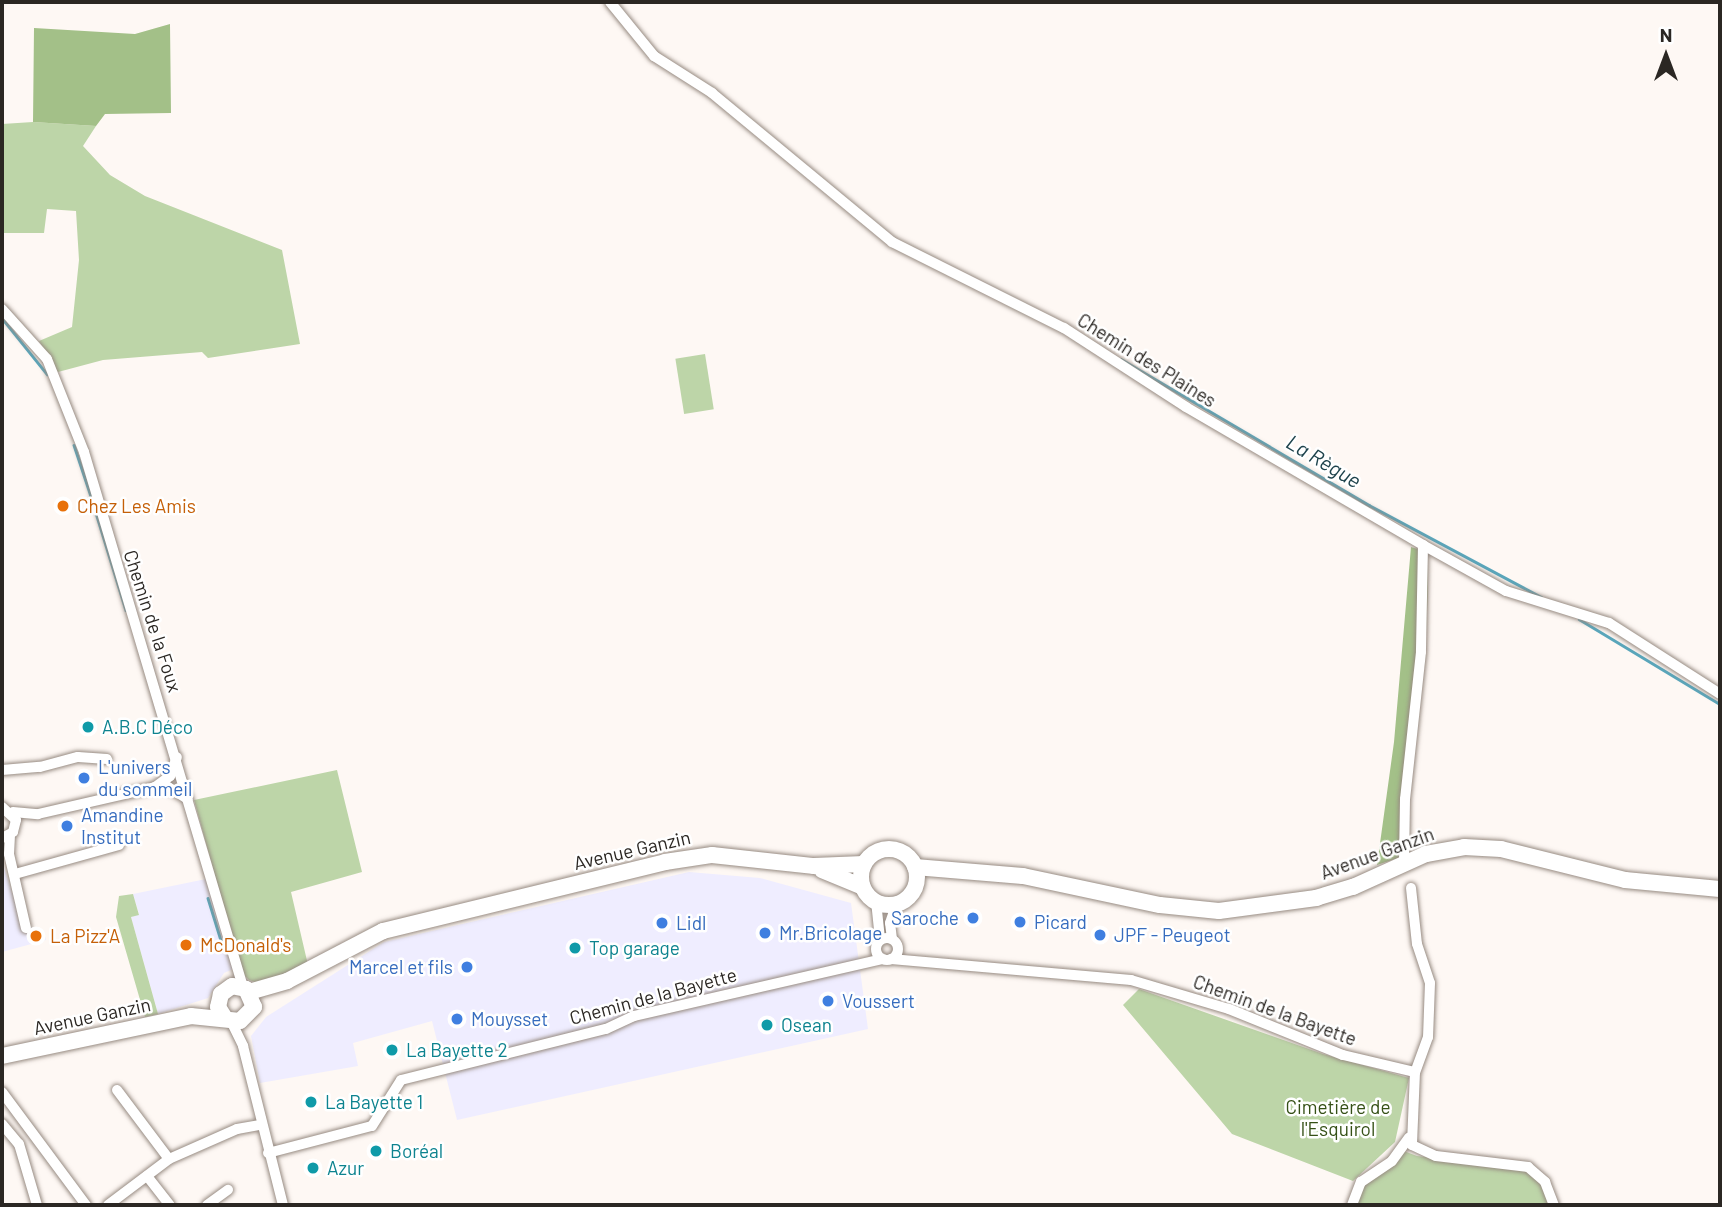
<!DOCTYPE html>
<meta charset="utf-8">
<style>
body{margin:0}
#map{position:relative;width:1722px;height:1207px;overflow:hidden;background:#fef8f4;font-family:Barlow,sans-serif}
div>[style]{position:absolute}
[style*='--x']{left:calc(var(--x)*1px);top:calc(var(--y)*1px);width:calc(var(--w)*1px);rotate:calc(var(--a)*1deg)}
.commercial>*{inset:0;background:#efedff}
.green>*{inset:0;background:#bdd5a8;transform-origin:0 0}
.forest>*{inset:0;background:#a3c088}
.stream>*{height:2.5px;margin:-1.25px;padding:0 1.25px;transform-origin:1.25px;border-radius:1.25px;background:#59a6bb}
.roads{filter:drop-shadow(0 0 2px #978b82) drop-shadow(0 0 2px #978b82)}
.minor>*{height:10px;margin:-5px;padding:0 5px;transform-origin:5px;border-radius:5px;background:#fff}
.minor>.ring{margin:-5px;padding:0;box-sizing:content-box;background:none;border:10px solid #fff;border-radius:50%}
.primary>*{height:16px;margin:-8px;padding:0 8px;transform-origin:8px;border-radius:8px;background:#fff}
.primary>.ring{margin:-8px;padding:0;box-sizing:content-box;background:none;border:16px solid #fff;border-radius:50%}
.dots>*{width:19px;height:19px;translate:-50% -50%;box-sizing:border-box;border:4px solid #fff;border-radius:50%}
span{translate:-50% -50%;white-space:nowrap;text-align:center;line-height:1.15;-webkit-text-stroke:5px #fff;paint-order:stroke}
.street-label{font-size:19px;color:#2b2723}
.food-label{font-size:19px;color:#c56008}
.left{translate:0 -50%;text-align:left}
.culture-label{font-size:19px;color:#0d838f}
.shop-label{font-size:19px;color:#366cbe}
.right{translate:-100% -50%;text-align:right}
.park-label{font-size:19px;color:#355016}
.water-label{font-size:21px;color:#1e434c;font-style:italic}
.frame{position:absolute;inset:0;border:4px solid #2b2723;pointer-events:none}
.north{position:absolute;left:1631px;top:21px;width:70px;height:70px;-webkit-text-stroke:5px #fff;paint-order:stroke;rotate:0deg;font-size:19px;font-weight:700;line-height:28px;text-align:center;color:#2b2723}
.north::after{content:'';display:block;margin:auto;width:24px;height:32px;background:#2b2723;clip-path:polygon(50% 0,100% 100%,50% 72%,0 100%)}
</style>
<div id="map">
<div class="commercial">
<div style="clip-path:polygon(2px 861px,20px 917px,37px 932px,44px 931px,46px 940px,2px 952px)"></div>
<div style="clip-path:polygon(689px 872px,760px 878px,851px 903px,868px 1029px,457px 1120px,432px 1021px,353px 1043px,358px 1066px,260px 1083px,251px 1036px,266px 1017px,384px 942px)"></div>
<div style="clip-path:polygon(206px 879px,233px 969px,224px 973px,208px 998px,158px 1014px,131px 917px,139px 914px,133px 894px)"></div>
</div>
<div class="green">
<div style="clip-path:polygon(33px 122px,96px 126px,83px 146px,110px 175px,145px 196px,282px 250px,300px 344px,208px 358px,202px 352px,103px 360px,58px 372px,39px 341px,72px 327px,79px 260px,76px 211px,47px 209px,44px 233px,2px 233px,2px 124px)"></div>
<div style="left:705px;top:354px;width:56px;height:30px;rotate:81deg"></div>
<div style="clip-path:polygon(337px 770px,362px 872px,291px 892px,308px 965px,264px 985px,249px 980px,242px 973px,194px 800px)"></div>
<div style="clip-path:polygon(133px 894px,139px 915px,131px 917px,158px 1014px,145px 1017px,116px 917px,119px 896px)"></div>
<div style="clip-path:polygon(1139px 989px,1323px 1054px,1409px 1078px,1395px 1142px,1353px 1181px,1232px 1134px,1123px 1005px)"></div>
<div style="clip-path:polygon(1396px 1148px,1417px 1156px,1518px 1168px,1536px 1176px,1552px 1205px,1349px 1205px)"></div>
</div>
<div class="forest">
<div style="clip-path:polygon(170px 24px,171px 113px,105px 114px,96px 126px,33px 122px,34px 28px,135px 34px)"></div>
<div style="clip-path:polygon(1411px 547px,1427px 552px,1428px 587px,1425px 661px,1408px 784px,1407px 855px,1377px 865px,1394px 742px)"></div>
</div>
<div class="stream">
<div style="--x:2;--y:318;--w:72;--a:51.2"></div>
<div style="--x:1121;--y:359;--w:288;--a:30.5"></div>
<div style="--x:1369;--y:505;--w:195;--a:28.1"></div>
<div style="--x:74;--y:445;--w:54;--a:71.6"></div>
<div style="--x:93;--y:503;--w:112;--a:72.9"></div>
<div style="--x:1579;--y:619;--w:165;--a:31.1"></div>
<div style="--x:208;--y:898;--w:54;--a:72.9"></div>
</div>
<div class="roads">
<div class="minor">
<div style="--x:610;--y:2;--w:70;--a:50.8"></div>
<div style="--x:654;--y:56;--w:69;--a:32.5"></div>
<div style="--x:712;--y:93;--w:234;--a:39.6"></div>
<div style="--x:892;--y:242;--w:192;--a:26.6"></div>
<div style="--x:1064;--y:328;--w:145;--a:32.9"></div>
<div style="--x:1186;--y:407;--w:274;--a:30.2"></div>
<div style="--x:1423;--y:545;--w:107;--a:91.1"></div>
<div style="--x:1421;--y:652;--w:148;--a:96.2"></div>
<div style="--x:1405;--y:799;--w:63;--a:90.9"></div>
<div style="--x:2;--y:309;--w:67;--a:48"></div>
<div style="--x:47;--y:359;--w:100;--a:68.3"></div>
<div style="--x:84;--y:452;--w:558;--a:73.45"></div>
<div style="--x:1423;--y:545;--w:95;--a:29"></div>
<div style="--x:1506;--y:591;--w:108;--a:17.3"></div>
<div style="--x:1609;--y:623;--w:132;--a:32.6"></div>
<div style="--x:2;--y:770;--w:38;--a:-5"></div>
<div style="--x:40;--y:767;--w:39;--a:-15"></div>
<div style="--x:78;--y:757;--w:29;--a:4"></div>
<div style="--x:155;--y:787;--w:19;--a:-36"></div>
<div style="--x:170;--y:776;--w:20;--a:-70"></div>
<div style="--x:2;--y:807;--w:19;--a:43"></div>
<div style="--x:16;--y:820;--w:12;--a:104"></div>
<div style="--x:13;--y:832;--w:13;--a:151"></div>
<div style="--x:13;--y:812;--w:25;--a:5"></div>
<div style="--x:38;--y:814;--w:120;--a:-13"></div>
<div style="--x:155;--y:787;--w:13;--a:0"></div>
<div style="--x:168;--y:787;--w:23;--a:31"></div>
<div style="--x:10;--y:835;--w:19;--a:93"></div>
<div style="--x:9;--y:854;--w:76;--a:77.1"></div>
<div style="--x:15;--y:874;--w:108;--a:-15.6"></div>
<div style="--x:1411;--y:888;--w:56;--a:83.9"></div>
<div style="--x:1417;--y:944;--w:41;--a:71.6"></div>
<div style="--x:1430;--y:983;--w:54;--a:92.1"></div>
<div style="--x:1428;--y:1037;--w:37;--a:110"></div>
<div style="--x:1415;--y:1072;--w:73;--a:92.4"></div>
<div style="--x:1412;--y:1145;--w:26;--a:25"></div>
<div style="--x:1436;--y:1156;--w:93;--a:6.8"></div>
<div style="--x:1528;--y:1167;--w:23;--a:41"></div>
<div style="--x:1545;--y:1182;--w:25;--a:69"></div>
<div style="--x:876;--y:901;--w:39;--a:84"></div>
<div class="ring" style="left:876px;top:938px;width:12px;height:12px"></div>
<div style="--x:892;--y:939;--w:16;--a:-97"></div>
<div style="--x:890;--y:923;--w:21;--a:-71"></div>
<div style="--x:891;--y:959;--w:241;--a:5"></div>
<div style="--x:1131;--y:980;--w:102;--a:16.5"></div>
<div style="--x:1229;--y:1009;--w:123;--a:22"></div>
<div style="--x:1343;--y:1055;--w:74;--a:13.3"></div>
<div style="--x:231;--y:1021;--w:28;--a:64"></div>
<div style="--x:243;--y:1046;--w:164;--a:75.9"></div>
<div style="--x:117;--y:1090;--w:86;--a:53"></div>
<div style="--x:2;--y:1092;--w:141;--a:53.4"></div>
<div style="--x:2;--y:1124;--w:26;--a:50"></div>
<div style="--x:19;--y:1144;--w:64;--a:73.6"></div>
<div style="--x:268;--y:1153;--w:107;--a:-14.6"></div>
<div style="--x:372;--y:1126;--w:54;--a:-57.8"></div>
<div style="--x:401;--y:1080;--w:211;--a:-14"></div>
<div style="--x:606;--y:1029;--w:31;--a:-25"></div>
<div style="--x:634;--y:1016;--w:255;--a:-12.9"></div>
<div style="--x:147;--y:1176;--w:37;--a:52"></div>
<div style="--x:108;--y:1205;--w:76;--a:-37"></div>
<div style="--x:169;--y:1159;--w:74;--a:-23.8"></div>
<div style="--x:237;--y:1129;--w:22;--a:-10"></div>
<div style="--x:207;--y:1205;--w:26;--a:-36"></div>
<div style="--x:1352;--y:1205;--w:25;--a:-69"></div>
<div style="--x:1361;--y:1182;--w:37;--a:-34"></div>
<div style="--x:1392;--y:1161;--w:29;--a:-54"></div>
</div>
<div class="primary">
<div class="ring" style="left:861px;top:849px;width:40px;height:40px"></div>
<div style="--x:915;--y:867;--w:108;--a:4.8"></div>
<div style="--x:1023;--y:876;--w:140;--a:12"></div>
<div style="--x:1160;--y:905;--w:59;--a:5.8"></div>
<div style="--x:1219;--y:911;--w:98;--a:-7.6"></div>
<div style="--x:1316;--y:898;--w:39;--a:-17"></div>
<div style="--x:1353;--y:887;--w:80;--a:-24.3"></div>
<div style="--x:1426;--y:854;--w:39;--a:-10"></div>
<div style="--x:1464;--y:847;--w:37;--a:3"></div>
<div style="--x:1501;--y:849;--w:128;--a:14"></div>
<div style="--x:1625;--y:880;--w:95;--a:5.4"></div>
<div style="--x:822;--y:870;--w:44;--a:22.5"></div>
<div style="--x:249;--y:992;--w:40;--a:-16"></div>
<div style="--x:287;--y:981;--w:108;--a:-27.5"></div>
<div style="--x:383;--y:931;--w:290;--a:-13.7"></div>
<div style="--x:665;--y:862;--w:48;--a:-8.5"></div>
<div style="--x:712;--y:855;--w:103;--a:6.2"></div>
<div style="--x:814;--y:866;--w:50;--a:-2.3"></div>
<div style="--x:2;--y:1056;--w:193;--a:-11.9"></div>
<div style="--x:191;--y:1016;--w:49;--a:5.8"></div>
<div style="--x:240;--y:1021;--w:20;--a:-45"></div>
<div style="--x:254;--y:1007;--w:20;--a:-114"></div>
<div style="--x:246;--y:989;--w:14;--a:-168"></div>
<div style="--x:232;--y:986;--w:14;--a:144"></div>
<div style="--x:221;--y:994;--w:13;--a:103"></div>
<div style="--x:218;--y:1007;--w:13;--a:58"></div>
</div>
</div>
<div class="dots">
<div style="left:63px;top:506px;background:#e8710a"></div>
<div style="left:88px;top:727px;background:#0f9aa8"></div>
<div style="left:84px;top:778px;background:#3f7fe0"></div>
<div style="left:67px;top:826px;background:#3f7fe0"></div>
<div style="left:973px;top:918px;background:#3f7fe0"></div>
<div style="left:1020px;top:922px;background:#3f7fe0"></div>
<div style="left:662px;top:923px;background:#3f7fe0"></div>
<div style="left:765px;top:933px;background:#3f7fe0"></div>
<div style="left:1100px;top:935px;background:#3f7fe0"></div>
<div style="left:36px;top:936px;background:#e8710a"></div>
<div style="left:186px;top:945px;background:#e8710a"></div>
<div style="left:575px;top:948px;background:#0f9aa8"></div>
<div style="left:467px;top:967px;background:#3f7fe0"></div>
<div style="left:828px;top:1001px;background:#3f7fe0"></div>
<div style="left:457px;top:1019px;background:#3f7fe0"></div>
<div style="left:767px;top:1025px;background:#0f9aa8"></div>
<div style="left:392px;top:1050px;background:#0f9aa8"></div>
<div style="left:311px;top:1102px;background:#0f9aa8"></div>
<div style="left:376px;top:1151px;background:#0f9aa8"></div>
<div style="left:313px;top:1168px;background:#0f9aa8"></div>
</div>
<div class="street-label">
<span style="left:1147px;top:360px;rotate:32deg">Chemin des Plaines</span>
<span style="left:153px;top:621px;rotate:72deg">Chemin de la Foux</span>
<span style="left:632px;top:850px;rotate:-13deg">Avenue Ganzin</span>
<span style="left:1377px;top:853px;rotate:-20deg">Avenue Ganzin</span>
<span style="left:653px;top:996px;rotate:-15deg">Chemin de la Bayette</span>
<span style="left:1275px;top:1010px;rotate:20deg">Chemin de la Bayette</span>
<span style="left:92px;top:1016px;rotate:-12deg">Avenue Ganzin</span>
</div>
<div class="food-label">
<span class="left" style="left:77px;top:506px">Chez Les Amis</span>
<span class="left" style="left:50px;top:936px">La Pizz'A</span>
<span class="left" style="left:200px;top:945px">McDonald's</span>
</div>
<div class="culture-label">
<span class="left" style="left:102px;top:727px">A.B.C Déco</span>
<span class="left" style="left:589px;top:948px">Top garage</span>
<span class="left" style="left:781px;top:1025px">Osean</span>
<span class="left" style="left:406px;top:1050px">La Bayette 2</span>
<span class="left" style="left:325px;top:1102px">La Bayette 1</span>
<span class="left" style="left:390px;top:1151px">Boréal</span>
<span class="left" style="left:327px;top:1168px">Azur</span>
</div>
<div class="shop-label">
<span class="left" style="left:98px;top:778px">L'univers<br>du sommeil</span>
<span class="left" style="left:81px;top:826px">Amandine<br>Institut</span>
<span class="right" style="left:959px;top:918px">Saroche</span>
<span class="left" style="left:1034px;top:922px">Picard</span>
<span class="left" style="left:676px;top:923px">Lidl</span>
<span class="left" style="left:779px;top:933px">Mr.Bricolage</span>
<span class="left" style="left:1114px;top:935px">JPF - Peugeot</span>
<span class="right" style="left:453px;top:967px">Marcel et fils</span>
<span class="left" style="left:842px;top:1001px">Voussert</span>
<span class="left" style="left:471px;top:1019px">Mouysset</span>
</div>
<div class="park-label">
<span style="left:1338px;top:1118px">Cimetière de<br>l'Esquirol</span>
</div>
<div class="water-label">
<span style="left:1324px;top:461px;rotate:31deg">La Règue</span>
</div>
<div class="frame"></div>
<div class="north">N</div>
</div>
